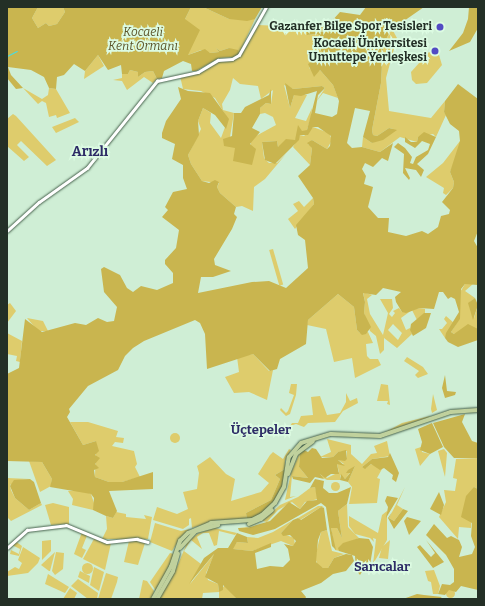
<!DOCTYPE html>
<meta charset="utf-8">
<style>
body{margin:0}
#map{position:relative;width:485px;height:606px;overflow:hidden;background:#cfeed5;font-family:Bitter,serif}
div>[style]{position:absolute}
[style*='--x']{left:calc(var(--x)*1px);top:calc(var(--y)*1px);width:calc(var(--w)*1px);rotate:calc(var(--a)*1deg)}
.green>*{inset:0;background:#decc6c;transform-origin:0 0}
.round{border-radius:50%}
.forest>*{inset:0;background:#c9b54f}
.stream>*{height:1px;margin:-0.5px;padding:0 0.5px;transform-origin:0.5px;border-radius:0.5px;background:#44dde8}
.roads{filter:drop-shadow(0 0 1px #48634e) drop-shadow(0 0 1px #48634e)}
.minor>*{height:2.5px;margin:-1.25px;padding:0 1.25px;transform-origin:1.25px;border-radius:1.25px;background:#fff}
.major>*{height:4px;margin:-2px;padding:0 2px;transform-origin:2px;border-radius:2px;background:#c0d19d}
.dots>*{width:11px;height:11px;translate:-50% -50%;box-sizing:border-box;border:2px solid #dcfbe2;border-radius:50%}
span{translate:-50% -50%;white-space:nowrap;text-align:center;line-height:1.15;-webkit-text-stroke:3.5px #dcfbe2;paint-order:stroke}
.poi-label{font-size:12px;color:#232f26;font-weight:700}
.right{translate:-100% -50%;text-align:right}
.park-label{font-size:12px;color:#5b5328;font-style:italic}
.neighbourhood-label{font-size:13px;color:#2d2c66;font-weight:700}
.quarter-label{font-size:14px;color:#2d2c66;font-weight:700}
.frame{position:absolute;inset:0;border:8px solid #232f26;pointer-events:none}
</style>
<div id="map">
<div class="green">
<div style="clip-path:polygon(38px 7px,63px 7px,65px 12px,57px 24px,49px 26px,46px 23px,38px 28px,32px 18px)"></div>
<div style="clip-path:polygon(191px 7px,203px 7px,229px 19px,255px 19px,239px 54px,229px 48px,220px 51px,216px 48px,219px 52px,210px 53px,201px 50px,188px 55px,185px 19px)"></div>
<div style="clip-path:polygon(evenodd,258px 25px,280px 26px,307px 32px,308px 35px,317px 34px,325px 39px,320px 49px,323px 54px,309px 68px,317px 72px,320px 70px,333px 85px,338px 98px,323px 93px,316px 102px,325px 88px,322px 86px,293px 89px,284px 85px,290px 108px,294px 95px,307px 95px,295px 118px,306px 121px,312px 108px,311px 117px,306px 133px,302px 131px,294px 141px,278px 147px,277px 141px,262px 142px,264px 158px,269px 163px,277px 163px,286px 154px,265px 179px,254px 187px,253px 211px,242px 206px,236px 207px,220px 193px,217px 187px,219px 183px,202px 181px,191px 164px,188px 155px,201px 129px,198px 121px,203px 108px,211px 113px,210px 123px,221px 138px,228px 119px,215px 98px,201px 91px,183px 89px,180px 76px,199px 72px,220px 60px,239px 57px,258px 25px,233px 78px,240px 84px,258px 86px,261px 99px,273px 90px,271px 104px,266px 103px,260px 108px,260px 114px,265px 113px,273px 117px,276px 125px,252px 138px,250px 147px,230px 137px,234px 113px,223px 110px,222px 104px,230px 90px,233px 78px)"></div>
<div style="clip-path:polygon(392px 29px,397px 38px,386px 78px,389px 111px,431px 118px,445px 101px,444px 112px,446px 115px,436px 137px,433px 134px,418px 137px,417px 142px,400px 137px,380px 152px,362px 147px,363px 137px,372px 143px,393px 129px,389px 128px,377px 136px,373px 135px,372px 130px,381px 83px,383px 45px)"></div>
<div style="clip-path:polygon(429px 52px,439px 55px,442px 65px,427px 83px,416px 84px,412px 80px,411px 72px)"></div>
<div style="clip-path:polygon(98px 55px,104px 66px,84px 79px,85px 71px)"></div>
<div style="clip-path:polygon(130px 70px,138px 72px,138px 77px,145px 72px,153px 71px,157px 79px,153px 83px,144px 77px,127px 90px,122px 81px,113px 80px,122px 78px,122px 74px,128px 74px)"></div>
<div style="clip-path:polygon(23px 88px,42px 99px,48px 95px,49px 88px,56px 89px,70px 113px,57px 118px,56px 115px,49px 117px,46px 103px,42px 101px,38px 104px)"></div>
<div style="clip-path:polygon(13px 114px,16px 116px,56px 160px,47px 166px,21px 141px,17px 145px,29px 157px,24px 161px,7px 146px,7px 119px)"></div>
<div style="clip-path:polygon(75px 118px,79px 122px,56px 133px,52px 127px)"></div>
<div style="clip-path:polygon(313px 127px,329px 133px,332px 140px,327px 149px,312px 140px,308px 145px,311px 144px,312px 148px,310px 165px,293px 147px,300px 135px,304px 136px)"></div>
<div style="clip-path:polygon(460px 141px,461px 147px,450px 172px,454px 182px,453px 188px,446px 195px,443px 193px,444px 188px,426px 177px,443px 163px)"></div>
<div style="clip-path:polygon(313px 198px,314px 204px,295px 229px,288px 219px,298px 211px,293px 204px,299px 201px,304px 207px)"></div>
<div style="left:273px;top:249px;width:37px;height:4px;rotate:74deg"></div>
<div style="clip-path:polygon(465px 284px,473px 284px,465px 291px,475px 298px,470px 302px,474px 318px,478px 305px,478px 329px,454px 334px,451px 332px,460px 318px,459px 294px)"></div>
<div style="clip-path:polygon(evenodd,363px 292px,372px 295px,367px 299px,370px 314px,383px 335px,388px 313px,380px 299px,392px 299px,393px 308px,389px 314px,392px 317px,395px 313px,393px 311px,399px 308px,402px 312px,420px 308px,425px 309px,425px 313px,417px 320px,412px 310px,401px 318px,406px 330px,410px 328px,412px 334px,397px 348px,384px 338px,384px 350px,380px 354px,376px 336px,370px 331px,364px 313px,365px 302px,363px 292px,393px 324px,402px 333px,398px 340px,388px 330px,393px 324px)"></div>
<div style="clip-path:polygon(338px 294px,354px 307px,357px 330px,360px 333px,368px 332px,373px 343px,366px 344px,367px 356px,370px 359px,378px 359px,381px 365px,355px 378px,352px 358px,334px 362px,326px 329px,307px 325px,308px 320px)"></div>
<div style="clip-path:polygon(10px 303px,16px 311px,7px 323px,7px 305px)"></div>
<div style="clip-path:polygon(446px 316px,454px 323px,445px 338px,439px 329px,442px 329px,447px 323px,444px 319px)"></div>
<div style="clip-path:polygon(27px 318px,43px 321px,48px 331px,38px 331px)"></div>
<div style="clip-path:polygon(7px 333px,22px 341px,20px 362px,16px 361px,17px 356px,7px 354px)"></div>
<div style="clip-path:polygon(253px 354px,269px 371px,273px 370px,267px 400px,249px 392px,234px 393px,225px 377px,239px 372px,237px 357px)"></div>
<div style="clip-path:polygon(407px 357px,423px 367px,428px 374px,418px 378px,415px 375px,419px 371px,404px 361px)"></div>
<div style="clip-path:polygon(291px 384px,297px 384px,296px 395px,290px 414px,286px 416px,280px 410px,281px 408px,286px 413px,288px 411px,294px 395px,289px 393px)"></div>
<div style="clip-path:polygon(381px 384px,388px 385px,390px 405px,387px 404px,388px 401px,377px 401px)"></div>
<div style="clip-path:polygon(346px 393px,350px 401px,357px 398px,358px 403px,343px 411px,335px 422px,308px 423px,304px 427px,296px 424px,290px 426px,292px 423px,298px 423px,301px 416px,313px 415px,311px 397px,320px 396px,327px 415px,340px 413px,346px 402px)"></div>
<div style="clip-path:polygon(433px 394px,437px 410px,432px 413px,431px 409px)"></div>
<div style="clip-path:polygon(430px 416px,426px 419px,382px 434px,402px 423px)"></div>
<div style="clip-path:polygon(70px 422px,88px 422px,118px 431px,116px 437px,124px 438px,123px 443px,115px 442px,112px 446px,134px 451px,137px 464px,135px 467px,140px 477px,122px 482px,109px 482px,95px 477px,96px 441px,83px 445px)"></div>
<div class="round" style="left:170px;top:433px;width:10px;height:10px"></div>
<div style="clip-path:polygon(327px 439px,351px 445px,351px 454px,362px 464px,371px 454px,377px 453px,374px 446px,387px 441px,390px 456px,372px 459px,362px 467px,366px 468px,371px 464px,382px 469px,377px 478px,380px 479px,377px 503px,349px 504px,352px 487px,348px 482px,355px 466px,345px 479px,340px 475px,340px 480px,327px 480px,319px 476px,324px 475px,327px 478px,339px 472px,337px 464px,344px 464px,338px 460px,347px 459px,347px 451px,338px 452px,333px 457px,320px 457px,331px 452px)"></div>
<div style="clip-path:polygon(421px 447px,422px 452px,430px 454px,420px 466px,415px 449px)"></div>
<div style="clip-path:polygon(289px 449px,291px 450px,285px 461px,285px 469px,275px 475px,280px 479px,271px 500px,246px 513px,247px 520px,218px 520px,192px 528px,191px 518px,189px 519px,189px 525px,183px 529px,153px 520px,157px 507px,177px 514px,188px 509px,183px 492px,197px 489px,199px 473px,197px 466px,210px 457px,226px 474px,235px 479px,231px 501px,261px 492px,269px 483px,258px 474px,270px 455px,273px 452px,283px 459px)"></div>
<div style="clip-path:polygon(444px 449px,447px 453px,445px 477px,438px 451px)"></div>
<div style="clip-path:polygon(300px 452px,299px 467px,308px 478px,292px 476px,290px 497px,296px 496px,285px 500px,291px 473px)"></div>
<div style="clip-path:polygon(478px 458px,478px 489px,474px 487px,471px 528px,459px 527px,458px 539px,439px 517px,446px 502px,444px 490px,455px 491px,457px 479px,453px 478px,456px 459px)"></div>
<div style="clip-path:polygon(29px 461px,42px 462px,52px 479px,51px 486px,40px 492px)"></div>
<div style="clip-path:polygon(7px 478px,30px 479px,19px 480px,10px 485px,11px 490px,15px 498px,29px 510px,41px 503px,42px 505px,11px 521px,7px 517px)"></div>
<div class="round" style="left:330.5px;top:481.5px;width:9px;height:9px"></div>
<div style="clip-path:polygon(315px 487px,318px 499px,305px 502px,300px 509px,292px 502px,278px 510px,267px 522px,263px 521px,247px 528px,239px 527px,247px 527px,261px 522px,280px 505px,298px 497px,310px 488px)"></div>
<div style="clip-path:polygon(405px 487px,397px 505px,403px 509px,394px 521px,389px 518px)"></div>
<div style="clip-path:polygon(68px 491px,84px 491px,91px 494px,95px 506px,93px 510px,72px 505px,73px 499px)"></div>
<div style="clip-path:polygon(53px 503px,69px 507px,69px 524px,51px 525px,45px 505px)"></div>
<div style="clip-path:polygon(347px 504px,348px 527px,359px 538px,347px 543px,340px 551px,335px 550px,331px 528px,337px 528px,342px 538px,338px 511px)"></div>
<div style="clip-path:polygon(318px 506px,322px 506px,324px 508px,321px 507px,300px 520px,298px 518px)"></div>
<div style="clip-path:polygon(387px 511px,387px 540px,373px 564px,376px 539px,373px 538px,374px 542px,370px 538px,355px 534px,349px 526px,349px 516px,378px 533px,382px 515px)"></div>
<div style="clip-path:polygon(116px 512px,126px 514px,126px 517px,146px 519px,144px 515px,152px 517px,148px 539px,102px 539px,107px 529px,106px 516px,113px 518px)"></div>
<div style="clip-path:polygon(293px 520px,281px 533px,294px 538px,295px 545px,293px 546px,281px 541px,252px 551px,232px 549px,237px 542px,248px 543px,247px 537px,258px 538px,273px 532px)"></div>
<div style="clip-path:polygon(155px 523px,181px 531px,190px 529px,181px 537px,172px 551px,150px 542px)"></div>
<div style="clip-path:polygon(215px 528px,237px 533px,235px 535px,219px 531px,217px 545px,214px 546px,209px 533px,203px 533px,197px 537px,202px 549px,191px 540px,184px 551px,201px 564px,190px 584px,215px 553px,206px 573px,208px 580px,218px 584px,219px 592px,225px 585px,237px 599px,210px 599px,219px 599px,219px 592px,203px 593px,202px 599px,158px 599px,176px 569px,187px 543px,192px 538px,199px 533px)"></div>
<div style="clip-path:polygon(327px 530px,332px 551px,344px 554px,334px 558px,328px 568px,323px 568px,318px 566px,315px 558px,321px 532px)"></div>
<div style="clip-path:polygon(82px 532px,88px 533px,82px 548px,86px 550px,82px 558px,74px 554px)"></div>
<div style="clip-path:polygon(95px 537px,111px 543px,105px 570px,83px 559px)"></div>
<div style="clip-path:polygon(51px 540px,51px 551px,42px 560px,42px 541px)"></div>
<div style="clip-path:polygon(140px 540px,145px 543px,138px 565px,124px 562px,129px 541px)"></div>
<div style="clip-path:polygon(390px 540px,388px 559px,379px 558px,382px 547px)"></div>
<div style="clip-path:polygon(15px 541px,22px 546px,19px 556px,10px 554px,11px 550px,19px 554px,20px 549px,12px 545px)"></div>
<div style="clip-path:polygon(23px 547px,40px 558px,38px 563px,28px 573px,7px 576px,7px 572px,15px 567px,19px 569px,22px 563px,18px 560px)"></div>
<div style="clip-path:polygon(55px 552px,50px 571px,49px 571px,41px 565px)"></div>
<div style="clip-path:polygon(56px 552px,64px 553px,63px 569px,55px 575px,52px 571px)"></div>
<div style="clip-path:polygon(170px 553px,174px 554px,172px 561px,156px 591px,150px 582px)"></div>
<div class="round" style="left:81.5px;top:562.5px;width:11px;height:11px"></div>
<div style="clip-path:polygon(94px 567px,104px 572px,99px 591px,90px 585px)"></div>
<div style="clip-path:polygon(434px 570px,440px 586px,438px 594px,433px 594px,431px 582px,428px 581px,425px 571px)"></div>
<div style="clip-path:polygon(80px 571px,90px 576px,89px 583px,78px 577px)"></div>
<div style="clip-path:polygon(106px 573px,118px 577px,117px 582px,111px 599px,98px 599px)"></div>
<div style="clip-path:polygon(48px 574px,69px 587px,65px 593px,45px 584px)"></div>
<div style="clip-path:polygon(78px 579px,98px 593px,97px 599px,88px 599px,71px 586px)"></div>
<div style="clip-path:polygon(143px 580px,147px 581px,154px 591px,152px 599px,139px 599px)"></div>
<div style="clip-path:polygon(70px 588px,77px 593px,74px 599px,63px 599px)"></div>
<div class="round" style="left:445.5px;top:588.5px;width:9px;height:9px"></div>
</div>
<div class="forest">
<div style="clip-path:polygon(7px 7px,38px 7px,32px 18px,38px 28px,46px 23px,49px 26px,57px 24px,65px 12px,63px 7px,191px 7px,185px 19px,200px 30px,188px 55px,205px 49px,210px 53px,219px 52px,216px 48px,220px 51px,229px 48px,238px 50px,239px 54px,234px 57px,219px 58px,196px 71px,192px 71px,191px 64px,183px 61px,164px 71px,162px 78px,157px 79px,153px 71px,145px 72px,138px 77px,138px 72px,130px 70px,128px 74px,122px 74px,121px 65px,108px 70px,98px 55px,85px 71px,74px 64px,64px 75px,57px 77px,56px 89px,49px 88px,44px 77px,31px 70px,8px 67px,11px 75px,23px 88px,16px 89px,7px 78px)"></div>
<div style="clip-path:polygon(203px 7px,262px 7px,255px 19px,247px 21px,229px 19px)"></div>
<div style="clip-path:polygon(366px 7px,424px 7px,391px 30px,383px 45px,381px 83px,372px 130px,373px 135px,377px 136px,389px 128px,397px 130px,383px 140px,372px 143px,363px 137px,370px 111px,355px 108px,347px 143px,352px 148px,362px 147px,380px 152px,393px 143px,388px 161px,382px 158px,373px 167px,365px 163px,362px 169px,366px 176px,364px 184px,373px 187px,368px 207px,378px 218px,389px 218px,388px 232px,406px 236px,422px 231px,428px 234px,438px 227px,441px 216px,449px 214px,450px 210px,442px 202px,453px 188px,454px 182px,450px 172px,460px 141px,459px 131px,450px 124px,444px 112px,445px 101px,458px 84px,478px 99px,478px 231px,474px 241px,478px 248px,478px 285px,465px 284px,461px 289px,460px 319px,451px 332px,454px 334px,468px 324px,478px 329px,478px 340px,458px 347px,448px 342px,445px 338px,446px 333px,459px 312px,455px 299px,451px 297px,448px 299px,443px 292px,439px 292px,434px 309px,420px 308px,406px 313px,402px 312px,396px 302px,395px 297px,401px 292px,383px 288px,376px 295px,363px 293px,365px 302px,364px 313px,371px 327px,366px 334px,362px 335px,357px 330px,354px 307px,338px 294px,308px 320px,306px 344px,280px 359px,277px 369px,270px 371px,253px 354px,207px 369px,205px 334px,200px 323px,195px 320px,144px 341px,133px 348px,125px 356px,118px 370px,88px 386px,69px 409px,70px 412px,67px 417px,83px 445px,96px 441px,99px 451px,95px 455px,100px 458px,95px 464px,99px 468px,94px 470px,95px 477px,109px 482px,122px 482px,153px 472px,153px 489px,109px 491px,117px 511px,113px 518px,106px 516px,93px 510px,94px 498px,91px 494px,50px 487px,52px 479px,42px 462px,7px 461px,7px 374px,19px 368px,25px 319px,42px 332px,75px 323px,86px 325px,98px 318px,107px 322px,114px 321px,117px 307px,104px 292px,101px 269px,104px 267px,120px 275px,127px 288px,133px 292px,141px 286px,157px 290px,173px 283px,173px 273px,165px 264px,165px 260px,176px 248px,179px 230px,162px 217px,168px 210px,165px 207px,173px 192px,187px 189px,183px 178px,183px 165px,172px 159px,175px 144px,162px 138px,162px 133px,166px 121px,181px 99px,178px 87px,188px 91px,210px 93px,229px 119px,226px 129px,215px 115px,203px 108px,198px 121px,199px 135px,188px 155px,191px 164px,202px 181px,209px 183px,215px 180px,219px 182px,217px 187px,220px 193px,236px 207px,234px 214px,237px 217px,232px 229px,214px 259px,215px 265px,231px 271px,213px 277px,201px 277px,198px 293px,252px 282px,269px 281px,286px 288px,308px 268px,305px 240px,298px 235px,296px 225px,314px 204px,313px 198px,298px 176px,310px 165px,312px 148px,307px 143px,312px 140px,327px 149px,330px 146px,331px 136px,318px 127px,313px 127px,308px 135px,300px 135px,299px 140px,275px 164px,265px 160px,262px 142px,277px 141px,278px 147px,286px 139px,295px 140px,298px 125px,302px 131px,307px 130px,317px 91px,301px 96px,294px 95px,290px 108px,285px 83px,293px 89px,322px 86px,325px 88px,318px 95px,315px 113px,332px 117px,337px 114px,339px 101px,333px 85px,320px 70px,314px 77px,308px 64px,323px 54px,320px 49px,325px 39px,317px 34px,307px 35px,307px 32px,329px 24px,340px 12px,360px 15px)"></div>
<div style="clip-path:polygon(469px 7px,478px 7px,478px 28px,470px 42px,449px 51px,463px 33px,468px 19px)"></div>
<div style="clip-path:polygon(271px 89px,271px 104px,266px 103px,260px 108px,260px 114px,252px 128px,260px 132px,250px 144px,256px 149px,252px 165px,233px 161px,235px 148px,224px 146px,223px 139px,232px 136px,234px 113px,241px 113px,245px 107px,269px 95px)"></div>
<div style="clip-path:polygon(424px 132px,436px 137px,428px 154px,417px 164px,424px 170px,421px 177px,416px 170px,405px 168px,410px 178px,409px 180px,403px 173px,404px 154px,394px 147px,398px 143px,405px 148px,412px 157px,410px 163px,413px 164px,416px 157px,428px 150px,430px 144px,422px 141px,415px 148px,405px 142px,405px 137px,411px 142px,417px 142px,418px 137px)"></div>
<div style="clip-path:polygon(475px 298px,478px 305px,473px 320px,468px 303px)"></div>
<div style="clip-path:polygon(424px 313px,431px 313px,426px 328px,413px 336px,410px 330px,411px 324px)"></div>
<div style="clip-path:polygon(445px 375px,447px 391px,456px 392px,455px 395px,445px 398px,442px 388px)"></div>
<div style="clip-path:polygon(465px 414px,462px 422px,472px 441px,478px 443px,478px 458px,454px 458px,444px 447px,433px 423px)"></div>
<div style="clip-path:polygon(432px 423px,443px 447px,430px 454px,420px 450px,422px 442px,418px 429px)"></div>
<div style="clip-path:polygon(312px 448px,316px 449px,322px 458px,333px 457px,338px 452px,346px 450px,347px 459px,345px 461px,338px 460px,345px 466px,337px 464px,339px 474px,331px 474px,325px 478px,320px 474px,324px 479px,315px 477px,310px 483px,293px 479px,292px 476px,308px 478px,299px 467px,300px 452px,302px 449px,308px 452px)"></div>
<div style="clip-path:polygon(390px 453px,399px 473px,396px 482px,392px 479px,393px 475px,384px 468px,380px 470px,371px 464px,365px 469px,362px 467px,372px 459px,388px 457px)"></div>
<div style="clip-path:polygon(355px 466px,348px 482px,340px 480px,341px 474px,345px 479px,350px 473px,346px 473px,348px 470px)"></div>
<div style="clip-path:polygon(285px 469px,283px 486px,277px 499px,263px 513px,247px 520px,246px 513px,271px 500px,280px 479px,275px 475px)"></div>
<div style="clip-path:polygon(30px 479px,34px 482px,41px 503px,29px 510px,15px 498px,10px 486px,14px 480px)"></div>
<div style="clip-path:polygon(315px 479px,324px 481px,323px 488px,329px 493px,337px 493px,351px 487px,347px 504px,338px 511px,342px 538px,337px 528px,331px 528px,336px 550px,332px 546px,326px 507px,321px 503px,275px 529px,253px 535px,239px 531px,238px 528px,247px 528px,270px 521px,289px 502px,300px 509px,307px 501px,317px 500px,315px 487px,310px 488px)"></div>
<div style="clip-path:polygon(474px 487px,478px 489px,478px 590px,461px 586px,456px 592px,449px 590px,445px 595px,438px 594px,442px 584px,450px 585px,454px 582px,454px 569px,446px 555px,426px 535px,434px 524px,447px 538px,451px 536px,459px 540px,462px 547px,459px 557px,472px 554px,475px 547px,471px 536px,472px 523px,461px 517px,466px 496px)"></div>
<div style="clip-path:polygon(439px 492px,444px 505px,441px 515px,430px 509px)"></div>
<div style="clip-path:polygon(387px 496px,398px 498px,386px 518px,388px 507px,385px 501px)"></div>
<div style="clip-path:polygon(321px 507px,324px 508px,327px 530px,321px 532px,318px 540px,316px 562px,323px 568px,328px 568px,334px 558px,346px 554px,352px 555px,354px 561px,346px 571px,333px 574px,321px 583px,301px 591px,306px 597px,305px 599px,237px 599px,223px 585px,223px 590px,219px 592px,218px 584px,205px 577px,214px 554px,189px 584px,204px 558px,218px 548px,228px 548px,237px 533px,247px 537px,248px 543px,237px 542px,233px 549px,252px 551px,271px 543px,271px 547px,255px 553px,257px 569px,270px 566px,283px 567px,290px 560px,288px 549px,284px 544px,293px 546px,296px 541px,290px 535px,283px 536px,281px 533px,293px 520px,298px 518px,301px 520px)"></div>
<div style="clip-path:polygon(403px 509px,408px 511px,394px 529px,388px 518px,392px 512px,389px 518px,394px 521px)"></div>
<div style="clip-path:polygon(407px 517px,421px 521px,409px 535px,404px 521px)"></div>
<div style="clip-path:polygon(359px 538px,369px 539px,373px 547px,369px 571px,369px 564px,367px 563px,360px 575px,356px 570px,355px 556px,339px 551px,338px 548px,343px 543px)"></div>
<div style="clip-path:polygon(426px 540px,444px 562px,433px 568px,417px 547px,420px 545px,431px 557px,435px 553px)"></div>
<div style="clip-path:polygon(417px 594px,424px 595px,442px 597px,439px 599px,403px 599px)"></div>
</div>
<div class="stream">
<div style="--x:7;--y:56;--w:11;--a:-27"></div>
</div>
<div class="roads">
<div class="minor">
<div style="--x:7;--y:231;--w:43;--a:-42.2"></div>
<div style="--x:39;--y:202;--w:59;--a:-35.3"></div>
<div style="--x:87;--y:168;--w:112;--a:-51.2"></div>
<div style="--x:157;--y:81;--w:42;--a:-12.4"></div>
<div style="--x:198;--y:72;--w:23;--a:-31"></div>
<div style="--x:218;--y:60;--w:14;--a:-4"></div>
<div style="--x:232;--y:59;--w:8;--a:-30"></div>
<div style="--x:239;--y:55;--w:55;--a:-60.6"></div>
<div style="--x:7;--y:548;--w:27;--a:-42"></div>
<div style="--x:27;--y:530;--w:39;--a:-7"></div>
<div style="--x:66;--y:525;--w:44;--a:22.5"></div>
<div style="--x:107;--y:542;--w:30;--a:-6"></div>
<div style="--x:137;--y:539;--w:11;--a:15"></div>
</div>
<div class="major">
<div style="--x:288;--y:474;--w:22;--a:-68"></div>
<div style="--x:296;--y:454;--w:21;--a:-37"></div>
<div style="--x:249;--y:524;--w:13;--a:-23"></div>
<div style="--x:261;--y:519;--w:14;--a:-39"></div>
<div style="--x:180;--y:548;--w:23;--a:-47"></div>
<div style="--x:196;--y:531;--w:23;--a:-15"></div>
<div style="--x:153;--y:599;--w:37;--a:-61"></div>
<div style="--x:171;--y:567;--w:28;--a:-71"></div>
<div style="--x:180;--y:541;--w:11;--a:-45"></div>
<div style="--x:188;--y:533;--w:25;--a:-23"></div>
<div style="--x:211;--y:523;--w:41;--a:-4.2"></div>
<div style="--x:252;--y:520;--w:11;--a:-27"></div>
<div style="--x:262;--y:515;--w:18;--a:-43"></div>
<div style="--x:275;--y:503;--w:18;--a:-61"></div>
<div style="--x:284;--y:487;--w:30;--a:-81"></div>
<div style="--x:289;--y:457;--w:18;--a:-49"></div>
<div style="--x:301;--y:443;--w:31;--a:-17"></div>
<div style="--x:331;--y:434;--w:49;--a:2.3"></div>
<div style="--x:380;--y:436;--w:75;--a:-18.7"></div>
<div style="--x:451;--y:412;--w:27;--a:-4"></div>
<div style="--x:157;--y:599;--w:32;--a:-60"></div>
<div style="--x:173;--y:571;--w:18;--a:-74"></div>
</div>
</div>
<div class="dots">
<div style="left:440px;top:27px;background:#534bc3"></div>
<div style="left:435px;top:51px;background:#534bc3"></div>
</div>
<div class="poi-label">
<span class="right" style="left:432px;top:27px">Gazanfer Bilge Spor Tesisleri</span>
<span class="right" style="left:427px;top:51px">Kocaeli Üniversitesi<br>Umuttepe Yerleşkesi</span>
</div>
<div class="park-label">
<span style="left:143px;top:40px">Kocaeli<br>Kent Ormanı</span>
</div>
<div class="neighbourhood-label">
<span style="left:261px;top:430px">Üçtepeler</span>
<span style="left:382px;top:567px">Sarıcalar</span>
</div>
<div class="quarter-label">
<span style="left:90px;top:152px">Arızlı</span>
</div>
<div class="frame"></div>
</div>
